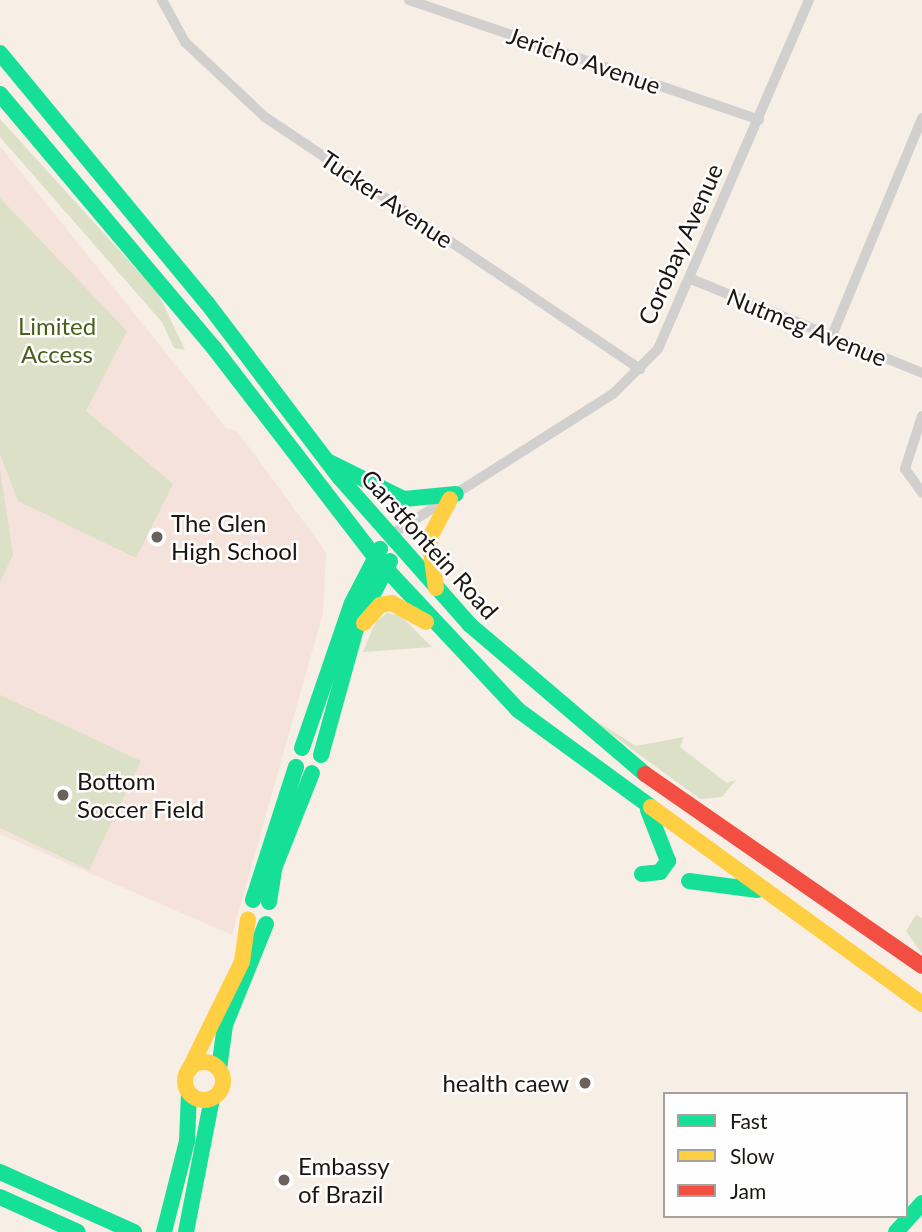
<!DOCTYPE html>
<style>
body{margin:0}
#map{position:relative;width:922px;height:1232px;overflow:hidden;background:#f7eee5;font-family:Lato,sans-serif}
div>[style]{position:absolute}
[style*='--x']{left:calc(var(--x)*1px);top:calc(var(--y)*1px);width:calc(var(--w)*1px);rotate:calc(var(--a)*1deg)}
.education>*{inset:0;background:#f5e2db}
.green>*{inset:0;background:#dce0c7}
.street>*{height:10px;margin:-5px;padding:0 5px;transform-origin:5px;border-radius:5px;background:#d2d0ce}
.fast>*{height:16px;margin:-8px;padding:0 8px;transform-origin:8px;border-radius:8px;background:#16e098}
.slow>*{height:16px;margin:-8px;padding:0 8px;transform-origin:8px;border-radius:8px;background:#ffcf43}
.slow>.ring{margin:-8px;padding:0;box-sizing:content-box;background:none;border:16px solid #ffcf43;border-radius:50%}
.jam>*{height:16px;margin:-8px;padding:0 8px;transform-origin:8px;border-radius:8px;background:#f24e42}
.dots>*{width:19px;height:19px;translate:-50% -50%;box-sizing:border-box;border:4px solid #fefefe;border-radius:50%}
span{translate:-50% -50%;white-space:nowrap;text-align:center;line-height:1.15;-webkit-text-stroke:5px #fefefe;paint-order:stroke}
.street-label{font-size:24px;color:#1d150f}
.park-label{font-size:24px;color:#4a5f1a}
.poi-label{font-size:24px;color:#1d150f}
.left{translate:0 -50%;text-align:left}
.right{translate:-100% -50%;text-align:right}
.legend{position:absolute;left:663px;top:1092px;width:245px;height:126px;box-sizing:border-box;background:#fefefe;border:2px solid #a4a19e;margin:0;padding:9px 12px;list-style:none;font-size:21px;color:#1d150f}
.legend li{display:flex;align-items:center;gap:14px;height:35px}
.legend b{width:35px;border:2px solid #a4a19e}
</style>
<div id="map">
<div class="education">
<div style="clip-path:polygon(0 146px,226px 428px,237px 431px,326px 552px,323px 613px,232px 935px,0 834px)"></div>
</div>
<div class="green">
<div style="clip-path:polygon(0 119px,158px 293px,185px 350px,174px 348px,162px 322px,0 137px)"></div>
<div style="clip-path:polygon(0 198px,127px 331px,86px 411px,173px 484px,136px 558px,18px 501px,0 454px)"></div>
<div style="clip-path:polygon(0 469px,13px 555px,0 582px)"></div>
<div style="clip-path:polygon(387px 613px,401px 616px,432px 647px,363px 652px,376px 621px)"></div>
<div style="clip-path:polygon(0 695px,141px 761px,89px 870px,0 828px)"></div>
<div style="clip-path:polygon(580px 711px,636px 746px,684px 737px,680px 747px,727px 783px,736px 780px,722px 797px,700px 799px)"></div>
<div style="clip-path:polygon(916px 915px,922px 918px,922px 954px,906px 931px)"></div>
</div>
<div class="street">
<div style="--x:162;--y:0;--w:48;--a:61.3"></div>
<div style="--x:185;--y:42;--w:110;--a:43.2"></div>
<div style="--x:265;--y:117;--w:452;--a:33.9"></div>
<div style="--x:409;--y:0;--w:370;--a:18.9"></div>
<div style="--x:691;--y:279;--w:249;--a:22.1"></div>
<div style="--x:831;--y:338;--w:238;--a:-67.5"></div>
<div style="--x:922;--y:416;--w:56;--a:107.8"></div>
<div style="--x:905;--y:469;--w:29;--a:54"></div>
<div style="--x:389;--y:536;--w:265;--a:-32.4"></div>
<div style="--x:613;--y:394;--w:64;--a:-45"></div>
<div style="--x:658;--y:349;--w:380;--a:-66.6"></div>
</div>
<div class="fast">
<div style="--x:0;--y:53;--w:325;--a:50.4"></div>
<div style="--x:207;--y:303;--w:220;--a:52.8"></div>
<div style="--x:340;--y:478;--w:196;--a:48.5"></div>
<div style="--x:470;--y:625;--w:230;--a:40.4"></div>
<div style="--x:0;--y:94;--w:332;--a:49.9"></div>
<div style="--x:214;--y:348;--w:262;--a:52.4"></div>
<div style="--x:374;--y:556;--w:211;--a:46.9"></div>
<div style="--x:518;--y:710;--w:165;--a:36.1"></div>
<div style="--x:327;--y:461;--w:86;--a:26.3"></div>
<div style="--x:404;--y:499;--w:52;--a:-5.5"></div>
<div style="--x:302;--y:748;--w:153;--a:-71"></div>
<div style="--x:352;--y:603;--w:61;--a:-62.6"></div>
<div style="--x:321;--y:755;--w:135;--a:-74.5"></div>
<div style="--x:357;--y:625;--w:72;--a:-62.7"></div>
<div style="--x:642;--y:874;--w:18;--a:-6"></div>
<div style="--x:660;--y:872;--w:14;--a:-54"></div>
<div style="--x:668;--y:861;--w:55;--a:-111.4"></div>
<div style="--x:689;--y:881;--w:69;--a:7.5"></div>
<div style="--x:253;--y:900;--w:140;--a:-72.1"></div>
<div style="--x:269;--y:902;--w:36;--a:-81"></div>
<div style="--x:275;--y:866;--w:100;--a:-68.3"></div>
<div style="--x:219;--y:1069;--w:44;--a:-82.2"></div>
<div style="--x:225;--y:1025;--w:109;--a:-67.9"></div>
<div style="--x:0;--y:1172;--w:147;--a:24.1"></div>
<div style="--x:0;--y:1197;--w:85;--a:24.2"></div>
<div style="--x:164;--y:1232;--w:94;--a:-75.8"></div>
<div style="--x:187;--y:1141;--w:48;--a:-87.6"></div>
<div style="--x:186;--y:1232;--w:136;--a:-79"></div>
<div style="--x:896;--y:1232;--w:39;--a:-48"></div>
</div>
<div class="slow">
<div style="--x:436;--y:588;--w:49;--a:-98.1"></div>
<div style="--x:429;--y:539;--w:45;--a:-62.3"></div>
<div style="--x:364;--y:623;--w:24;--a:-48"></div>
<div style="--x:380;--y:605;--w:12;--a:-9"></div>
<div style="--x:392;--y:603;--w:39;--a:29"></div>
<div style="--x:651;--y:807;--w:335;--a:36"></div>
<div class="ring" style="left:185px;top:1062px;width:22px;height:22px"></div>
<div style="--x:189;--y:1070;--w:120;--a:-63.9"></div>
<div style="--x:242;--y:962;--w:43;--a:-82.1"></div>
</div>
<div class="jam">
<div style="--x:645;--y:774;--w:337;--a:34.7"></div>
</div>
<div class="dots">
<div style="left:157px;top:537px;background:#69615a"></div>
<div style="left:63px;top:795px;background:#69615a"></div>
<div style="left:585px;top:1083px;background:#69615a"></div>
<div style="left:284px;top:1180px;background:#69615a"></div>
</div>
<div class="street-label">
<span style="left:584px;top:60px;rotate:19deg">Jericho Avenue</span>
<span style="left:387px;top:199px;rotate:34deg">Tucker Avenue</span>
<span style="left:680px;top:244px;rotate:-66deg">Corobay Avenue</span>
<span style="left:807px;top:327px;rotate:22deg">Nutmeg Avenue</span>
<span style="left:430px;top:544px;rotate:48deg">Garstfontein Road</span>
</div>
<div class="park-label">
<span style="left:57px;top:340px">Limited<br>Access</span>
</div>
<div class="poi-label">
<span class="left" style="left:171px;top:537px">The Glen<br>High School</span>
<span class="left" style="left:77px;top:795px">Bottom<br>Soccer Field</span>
<span class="right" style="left:569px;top:1083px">health caew</span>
<span class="left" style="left:298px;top:1180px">Embassy<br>of Brazil</span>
</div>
<ul class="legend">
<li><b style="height:9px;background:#16e098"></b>Fast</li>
<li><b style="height:9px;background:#ffcf43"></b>Slow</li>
<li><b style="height:9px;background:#f24e42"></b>Jam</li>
</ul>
</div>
